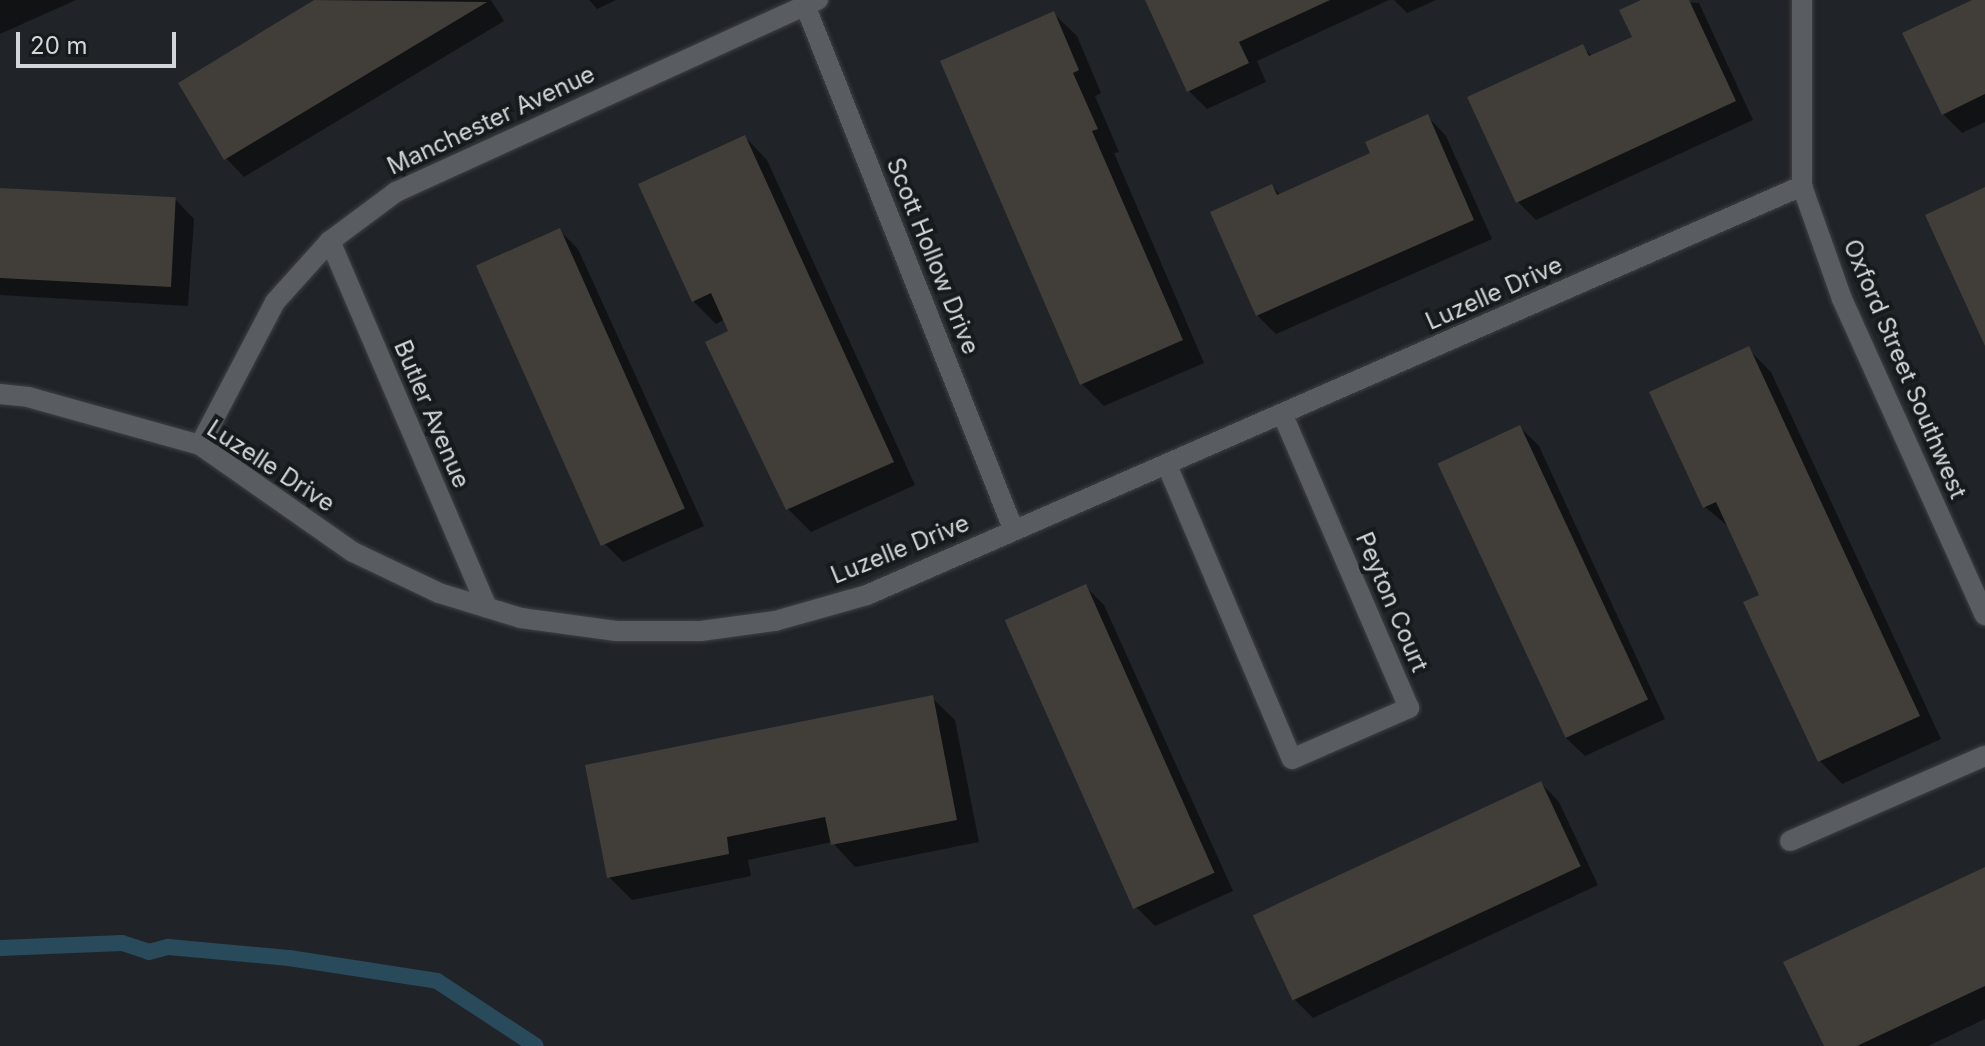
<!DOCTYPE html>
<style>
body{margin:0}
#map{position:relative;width:1985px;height:1046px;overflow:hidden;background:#202327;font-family:Inter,sans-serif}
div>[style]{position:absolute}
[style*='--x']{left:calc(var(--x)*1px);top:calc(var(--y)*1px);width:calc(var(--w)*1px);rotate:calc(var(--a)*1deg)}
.shadow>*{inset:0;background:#0007}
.stream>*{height:16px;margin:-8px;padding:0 8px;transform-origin:8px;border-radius:8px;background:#294a5b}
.building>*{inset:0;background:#413d39;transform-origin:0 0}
.roads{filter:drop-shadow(0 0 2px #3e4144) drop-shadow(0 0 2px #3e4144)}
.minor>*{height:20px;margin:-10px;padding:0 10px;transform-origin:10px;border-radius:10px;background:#595d61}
span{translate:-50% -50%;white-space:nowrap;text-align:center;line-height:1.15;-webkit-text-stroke:8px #161a1d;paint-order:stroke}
.street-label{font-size:24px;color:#d3d6d8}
.scale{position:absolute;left:16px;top:32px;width:160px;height:36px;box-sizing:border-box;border:4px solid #d3d6d8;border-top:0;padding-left:10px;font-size:24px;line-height:28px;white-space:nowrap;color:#d3d6d8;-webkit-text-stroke:6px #161a1d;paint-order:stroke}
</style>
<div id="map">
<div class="shadow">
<div style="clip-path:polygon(0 0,76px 0,0 34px)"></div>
<div style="clip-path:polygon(318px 0,491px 0,504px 21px,244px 177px,226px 158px,180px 83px)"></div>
<div style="clip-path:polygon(589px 0,616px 0,597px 9px)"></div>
<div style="clip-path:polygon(1147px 0,1389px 0,1257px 61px,1266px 82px,1207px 109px,1188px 90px)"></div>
<div style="clip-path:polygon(1394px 0,1436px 0,1407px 13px)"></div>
<div style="clip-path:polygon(1646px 0,1699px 3px,1753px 120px,1536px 220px,1517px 201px,1583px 47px,1593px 57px,1634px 38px)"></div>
<div style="clip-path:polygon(1977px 0,1985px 0,1985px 122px,1962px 133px,1943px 114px)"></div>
<div style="clip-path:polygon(1054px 14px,1077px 36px,1101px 93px,1095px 96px,1119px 152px,1114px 153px,1204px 363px,1104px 406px,1082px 384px)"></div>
<div style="clip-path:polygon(1428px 117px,1446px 136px,1492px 239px,1276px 334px,1257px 315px,1272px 186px,1280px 195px,1372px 154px)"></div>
<div style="clip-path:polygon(745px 137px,767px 160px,915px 485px,811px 532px,788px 509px,725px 319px,716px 324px,693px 301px)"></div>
<div style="clip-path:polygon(0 190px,176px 200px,194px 219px,188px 306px,0 295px)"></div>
<div style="clip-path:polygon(560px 231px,578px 249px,704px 526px,623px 562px,605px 544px)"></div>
<div style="clip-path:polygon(1748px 349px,1771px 372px,1941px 739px,1842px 784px,1820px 761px,1746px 603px,1762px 596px,1730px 528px,1704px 506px)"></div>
<div style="clip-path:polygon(1520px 427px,1539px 446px,1665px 719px,1585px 756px,1566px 738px)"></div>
<div style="clip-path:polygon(1086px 587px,1104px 605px,1233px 891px,1155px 926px,1136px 907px)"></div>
<div style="clip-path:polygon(932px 698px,955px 720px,979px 842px,855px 867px,832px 842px,748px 860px,751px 876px,632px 900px,609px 877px)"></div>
<div style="clip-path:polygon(1541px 783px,1559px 802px,1598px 885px,1313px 1018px,1294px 999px,1255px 916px)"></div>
<div style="clip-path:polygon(1985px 869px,1985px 1019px,1928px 1046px,1826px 1046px)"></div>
</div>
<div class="stream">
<div style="--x:0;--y:948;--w:122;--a:-2.3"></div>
<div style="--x:122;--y:943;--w:28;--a:18"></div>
<div style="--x:149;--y:952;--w:20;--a:-15"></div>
<div style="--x:168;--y:947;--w:121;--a:5.2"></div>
<div style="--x:289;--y:958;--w:150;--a:8.8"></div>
<div style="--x:437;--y:981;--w:118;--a:33.3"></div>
</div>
<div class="building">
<div style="clip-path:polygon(314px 0,487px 2px,224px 160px,178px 83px)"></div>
<div style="clip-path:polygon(1145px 0,1330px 0,1239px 42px,1249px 63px,1187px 92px)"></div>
<div style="clip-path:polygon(1641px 0,1689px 0,1736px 101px,1516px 203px,1467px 97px,1583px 44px,1589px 56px,1632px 37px,1619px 10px)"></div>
<div style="clip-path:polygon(1972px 0,1985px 0,1985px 94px,1942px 115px,1902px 33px)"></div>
<div style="clip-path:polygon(1054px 11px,1079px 70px,1073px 73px,1098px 129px,1092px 131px,1183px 340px,1080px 385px,940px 61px)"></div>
<div style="clip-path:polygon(1428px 114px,1474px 220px,1256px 316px,1210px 212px,1272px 184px,1277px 195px,1370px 153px,1365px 142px)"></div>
<div style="clip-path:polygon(745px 135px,894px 462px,786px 510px,705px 342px,728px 331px,711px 293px,692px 302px,638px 184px)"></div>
<div style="clip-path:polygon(1985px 187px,1985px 346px,1925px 215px)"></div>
<div style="left:0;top:188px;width:176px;height:90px;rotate:3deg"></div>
<div style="left:560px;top:228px;width:307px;height:92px;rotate:66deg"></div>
<div style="clip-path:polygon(1749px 346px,1920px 716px,1818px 762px,1743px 602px,1759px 595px,1716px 502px,1703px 508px,1649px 392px)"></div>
<div style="left:1520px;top:425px;width:303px;height:91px;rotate:65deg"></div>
<div style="left:1086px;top:584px;width:316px;height:89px;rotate:66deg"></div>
<div style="clip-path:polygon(933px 695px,957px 820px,831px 845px,825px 817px,727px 837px,729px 854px,607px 878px,585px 765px)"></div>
<div style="left:1541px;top:781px;width:94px;height:318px;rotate:65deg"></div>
<div style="clip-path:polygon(1985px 867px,1985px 986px,1857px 1046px,1824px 1046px,1783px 962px)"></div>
</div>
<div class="roads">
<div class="minor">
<div style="--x:803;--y:0;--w:571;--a:68.33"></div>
<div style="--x:1802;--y:0;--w:186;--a:90"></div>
<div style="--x:1802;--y:186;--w:120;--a:70.5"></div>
<div style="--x:1842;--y:299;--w:347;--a:65.7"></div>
<div style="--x:330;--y:241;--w:399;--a:66.8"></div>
<div style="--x:0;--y:394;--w:28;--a:6"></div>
<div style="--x:28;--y:397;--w:179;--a:15.6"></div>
<div style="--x:200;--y:445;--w:187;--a:35"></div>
<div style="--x:353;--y:552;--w:95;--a:25.5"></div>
<div style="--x:439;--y:593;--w:86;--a:17"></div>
<div style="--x:521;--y:618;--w:96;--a:7.8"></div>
<div style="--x:616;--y:631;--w:85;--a:0"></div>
<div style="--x:701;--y:631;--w:75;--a:-7.7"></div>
<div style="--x:775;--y:621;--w:96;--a:-15.8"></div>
<div style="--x:867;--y:595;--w:1021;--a:-23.63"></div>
<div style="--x:200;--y:445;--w:161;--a:-62.3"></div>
<div style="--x:275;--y:302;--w:82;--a:-48"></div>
<div style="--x:330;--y:241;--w:82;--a:-36.6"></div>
<div style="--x:396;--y:192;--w:464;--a:-24.5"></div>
<div style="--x:1167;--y:465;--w:319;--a:67"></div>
<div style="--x:1292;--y:759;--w:128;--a:-23.6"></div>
<div style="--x:1409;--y:708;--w:319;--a:-113.3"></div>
<div style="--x:1790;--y:841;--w:213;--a:-23.6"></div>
</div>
</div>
<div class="street-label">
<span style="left:491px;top:120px;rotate:-25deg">Manchester Avenue</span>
<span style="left:933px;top:256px;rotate:68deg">Scott Hollow Drive</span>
<span style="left:1494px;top:293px;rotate:-24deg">Luzelle Drive</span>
<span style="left:1905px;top:369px;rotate:67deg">Oxford Street Southwest</span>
<span style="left:432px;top:414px;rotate:67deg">Butler Avenue</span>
<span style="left:271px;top:466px;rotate:33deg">Luzelle Drive</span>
<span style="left:900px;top:549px;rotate:-22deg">Luzelle Drive</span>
<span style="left:1392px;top:602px;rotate:67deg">Peyton Court</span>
</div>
<div class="scale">20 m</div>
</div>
